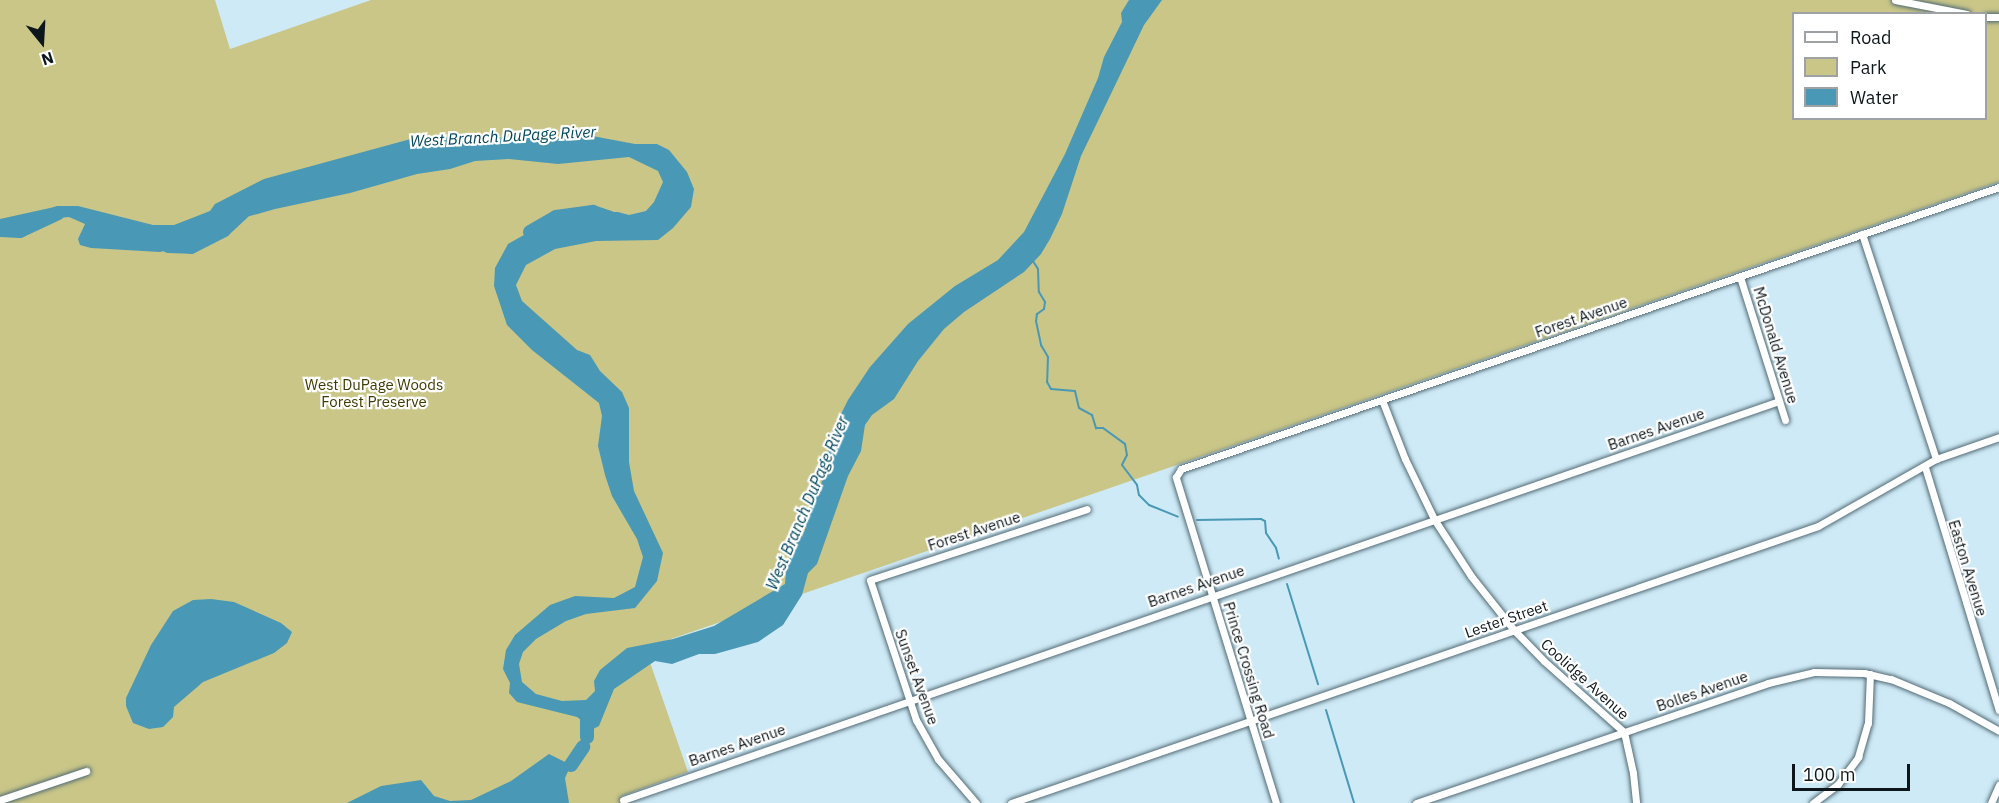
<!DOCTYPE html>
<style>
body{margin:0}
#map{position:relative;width:1999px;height:803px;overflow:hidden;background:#ceeaf6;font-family:"IBM Plex Sans",sans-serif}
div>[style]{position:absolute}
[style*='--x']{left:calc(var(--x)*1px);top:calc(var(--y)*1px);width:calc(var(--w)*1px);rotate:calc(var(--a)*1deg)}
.green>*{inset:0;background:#c9c688}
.water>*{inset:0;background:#4998b6}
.stream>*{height:2px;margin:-1px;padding:0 1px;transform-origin:1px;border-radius:1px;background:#4998b6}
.river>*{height:14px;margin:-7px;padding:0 7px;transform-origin:7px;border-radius:7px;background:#4998b6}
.roads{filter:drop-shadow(0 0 2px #526b75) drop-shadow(0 0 2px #526b75)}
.street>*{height:7px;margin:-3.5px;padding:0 3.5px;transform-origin:3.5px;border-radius:3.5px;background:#fff}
span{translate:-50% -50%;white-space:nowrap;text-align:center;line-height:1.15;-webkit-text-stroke:4.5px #fff;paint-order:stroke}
.street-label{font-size:15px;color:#0d171b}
.park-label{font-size:15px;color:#3f3b02}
.water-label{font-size:16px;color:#00475d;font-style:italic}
.legend{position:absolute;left:1792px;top:12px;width:195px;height:108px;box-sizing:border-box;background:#fff;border:2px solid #9ea2a4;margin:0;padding:8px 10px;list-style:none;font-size:18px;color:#0d171b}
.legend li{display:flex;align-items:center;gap:12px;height:30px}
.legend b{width:30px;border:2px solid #9ea2a4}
.north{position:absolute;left:12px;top:12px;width:60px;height:60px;-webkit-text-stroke:4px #fff;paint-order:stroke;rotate:162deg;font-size:16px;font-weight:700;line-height:24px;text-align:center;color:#0d171b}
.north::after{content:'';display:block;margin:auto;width:21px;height:27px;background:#0d171b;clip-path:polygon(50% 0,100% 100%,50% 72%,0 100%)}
.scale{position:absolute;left:1792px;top:764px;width:118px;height:27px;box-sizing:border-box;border:3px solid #0d171b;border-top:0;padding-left:8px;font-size:18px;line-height:21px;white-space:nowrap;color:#0d171b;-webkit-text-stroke:4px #fff;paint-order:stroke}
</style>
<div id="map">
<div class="green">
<div style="clip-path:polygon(evenodd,0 0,215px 0,230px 49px,371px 0,1999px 0,1999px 182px,645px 648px,688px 772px,622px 796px,624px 803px,0 803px,0 0,1794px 14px,1986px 14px,1986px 118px,1794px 118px,1794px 14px)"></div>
</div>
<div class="water">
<div style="clip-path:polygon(1129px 0,1162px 0,1144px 25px,1096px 125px,1081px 156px,1062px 214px,1050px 239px,1041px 254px,1024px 272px,964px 312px,944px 329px,918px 361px,894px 399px,872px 415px,865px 425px,861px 451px,848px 476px,817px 564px,808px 573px,802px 595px,783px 625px,758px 642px,715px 654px,699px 654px,672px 664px,655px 661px,614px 689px,599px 726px,593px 729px,577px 717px,517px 702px,509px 693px,510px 683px,503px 669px,506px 650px,515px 635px,550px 605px,575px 596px,614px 598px,635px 587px,643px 557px,637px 539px,612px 496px,605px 475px,598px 446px,602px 416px,599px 403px,532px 350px,507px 325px,494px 286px,495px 268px,508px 244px,545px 223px,595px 212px,618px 212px,629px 215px,646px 211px,654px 202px,663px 182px,658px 171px,629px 157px,558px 164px,509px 159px,475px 161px,450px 169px,417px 174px,350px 193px,275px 209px,243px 218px,189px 245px,160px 252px,91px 248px,80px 245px,78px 239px,85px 224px,69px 217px,47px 219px,0 232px,0 219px,59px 206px,78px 206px,153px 225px,174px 225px,210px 211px,215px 204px,264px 179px,418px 137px,563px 138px,587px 135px,635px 144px,657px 144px,669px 150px,687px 172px,694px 189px,691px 207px,673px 228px,658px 240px,596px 241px,555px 249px,526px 265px,516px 285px,522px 301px,577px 350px,590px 355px,600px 371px,622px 392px,629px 408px,629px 462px,634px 491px,663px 553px,657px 581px,635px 608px,586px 614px,566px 621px,536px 639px,523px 652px,519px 664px,522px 682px,536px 694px,562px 701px,586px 700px,595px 691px,594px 681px,600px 670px,627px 648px,673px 639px,714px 626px,785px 584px,786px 572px,793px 548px,805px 530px,806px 517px,823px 479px,832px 432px,848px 400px,870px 367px,908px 324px,955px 286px,998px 260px,1024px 232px,1065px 154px,1098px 78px,1104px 57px,1122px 22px,1121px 13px)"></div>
<div style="clip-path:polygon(211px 599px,234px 602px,281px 623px,292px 632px,287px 643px,274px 653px,203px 682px,174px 707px,173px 717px,163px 727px,149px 729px,133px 723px,126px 706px,126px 698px,151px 645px,173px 611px,193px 600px)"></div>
<div style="clip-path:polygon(549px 754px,571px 765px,565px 778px,569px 803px,347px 803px,381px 786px,421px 780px,434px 796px,450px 801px,471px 800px,511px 781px)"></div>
</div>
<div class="stream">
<div style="--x:1033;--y:261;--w:9;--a:58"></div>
<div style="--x:1038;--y:269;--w:23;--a:88"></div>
<div style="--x:1039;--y:292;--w:12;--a:59"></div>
<div style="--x:1045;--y:302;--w:7;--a:98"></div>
<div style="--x:1044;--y:309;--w:9;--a:144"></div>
<div style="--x:1037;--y:314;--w:7;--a:98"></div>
<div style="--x:1036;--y:321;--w:25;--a:78"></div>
<div style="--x:1041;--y:345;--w:14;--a:60"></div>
<div style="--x:1048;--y:357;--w:25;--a:92"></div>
<div style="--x:1047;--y:382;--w:8;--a:60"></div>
<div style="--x:1051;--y:389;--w:24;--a:5"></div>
<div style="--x:1075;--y:391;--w:17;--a:77"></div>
<div style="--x:1079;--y:408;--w:15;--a:28"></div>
<div style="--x:1092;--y:415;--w:14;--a:73"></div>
<div style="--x:1096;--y:428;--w:7;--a:0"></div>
<div style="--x:1103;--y:428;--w:27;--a:36"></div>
<div style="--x:1125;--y:444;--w:11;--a:80"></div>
<div style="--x:1127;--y:455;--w:11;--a:117"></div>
<div style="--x:1122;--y:465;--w:25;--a:53"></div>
<div style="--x:1137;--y:485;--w:10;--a:79"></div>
<div style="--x:1139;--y:495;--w:14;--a:45"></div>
<div style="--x:1149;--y:505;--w:31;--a:22"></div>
<div style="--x:1197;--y:520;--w:64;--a:-0.9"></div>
<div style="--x:1261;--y:519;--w:4;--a:27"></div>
<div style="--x:1265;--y:521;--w:12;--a:85"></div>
<div style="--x:1266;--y:533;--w:18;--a:56"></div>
<div style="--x:1276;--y:548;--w:11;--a:75"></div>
<div style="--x:1287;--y:584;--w:105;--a:72.8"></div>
<div style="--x:1326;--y:710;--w:97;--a:73.2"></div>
</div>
<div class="river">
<div style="--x:0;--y:230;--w:20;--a:3"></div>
<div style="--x:20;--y:231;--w:42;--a:-25.3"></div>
<div style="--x:530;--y:232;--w:30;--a:-30"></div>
<div style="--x:556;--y:217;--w:37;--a:-8"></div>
<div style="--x:593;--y:212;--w:18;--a:19"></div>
<div style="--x:168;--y:246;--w:23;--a:2"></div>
<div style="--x:191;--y:247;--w:37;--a:-27"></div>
<div style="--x:224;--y:230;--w:25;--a:-43"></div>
<div style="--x:587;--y:712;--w:25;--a:90"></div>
<div style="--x:571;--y:765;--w:22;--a:-56"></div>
</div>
<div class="roads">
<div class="street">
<div style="--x:1895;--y:0;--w:73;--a:11"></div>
<div style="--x:1986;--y:17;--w:13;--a:0"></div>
<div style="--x:1862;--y:234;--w:237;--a:71.8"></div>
<div style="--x:1740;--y:277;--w:150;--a:72.5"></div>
<div style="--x:1382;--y:400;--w:63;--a:68.7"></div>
<div style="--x:1405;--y:459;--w:67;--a:64.2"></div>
<div style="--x:1434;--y:519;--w:68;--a:57"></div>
<div style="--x:1471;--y:576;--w:69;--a:51.5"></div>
<div style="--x:1514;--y:630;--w:43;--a:45.9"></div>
<div style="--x:1544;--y:661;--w:107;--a:41.6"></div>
<div style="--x:1624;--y:732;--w:42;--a:77.6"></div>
<div style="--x:1633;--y:773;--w:30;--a:84"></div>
<div style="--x:1925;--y:467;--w:254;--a:73.1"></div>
<div style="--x:0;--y:800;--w:91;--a:-18.6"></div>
<div style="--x:623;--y:800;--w:1223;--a:-19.04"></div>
<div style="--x:976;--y:803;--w:58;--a:-130.8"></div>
<div style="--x:938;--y:759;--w:45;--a:-119.4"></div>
<div style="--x:916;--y:720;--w:147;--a:-108.2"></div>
<div style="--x:870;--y:580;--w:228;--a:-18.1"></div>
<div style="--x:1011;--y:803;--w:853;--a:-18.94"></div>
<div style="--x:1818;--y:526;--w:136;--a:-29.6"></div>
<div style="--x:1936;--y:459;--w:67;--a:-19.2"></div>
<div style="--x:1276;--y:803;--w:341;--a:-107.1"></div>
<div style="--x:1176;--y:477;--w:9;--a:-58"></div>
<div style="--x:1181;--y:469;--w:865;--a:-19.02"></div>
<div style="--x:1416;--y:803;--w:372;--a:-18.8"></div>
<div style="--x:1768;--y:683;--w:47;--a:-13.4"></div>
<div style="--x:1814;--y:672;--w:50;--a:1.1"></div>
<div style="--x:1864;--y:673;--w:28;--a:13"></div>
<div style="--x:1891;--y:679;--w:63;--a:22.5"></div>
<div style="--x:1949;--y:703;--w:57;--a:29.2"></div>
<div style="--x:1813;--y:803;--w:31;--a:-37"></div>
<div style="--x:1838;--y:784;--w:34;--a:-53"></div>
<div style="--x:1858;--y:757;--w:35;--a:-74"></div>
<div style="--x:1868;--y:723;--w:49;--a:-87.7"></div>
<div style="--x:1991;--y:803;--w:20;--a:-66"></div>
</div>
</div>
<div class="street-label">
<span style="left:1581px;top:317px;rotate:-19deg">Forest Avenue</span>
<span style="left:1776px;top:345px;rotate:73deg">McDonald Avenue</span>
<span style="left:1656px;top:429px;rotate:-19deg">Barnes Avenue</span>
<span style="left:974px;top:531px;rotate:-18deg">Forest Avenue</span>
<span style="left:1968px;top:568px;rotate:73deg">Easton Avenue</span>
<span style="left:1196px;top:586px;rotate:-19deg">Barnes Avenue</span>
<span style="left:1506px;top:619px;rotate:-19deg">Lester Street</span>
<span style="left:1249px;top:670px;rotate:73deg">Prince Crossing Road</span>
<span style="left:917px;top:677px;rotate:70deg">Sunset Avenue</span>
<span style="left:1585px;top:679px;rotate:42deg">Coolidge Avenue</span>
<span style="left:1702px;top:691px;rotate:-19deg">Bolles Avenue</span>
<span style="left:737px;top:745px;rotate:-19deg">Barnes Avenue</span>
</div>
<div class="park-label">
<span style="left:374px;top:393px">West DuPage Woods<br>Forest Preserve</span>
</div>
<div class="water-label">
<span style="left:503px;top:136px;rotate:-3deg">West Branch DuPage River</span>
<span style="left:807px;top:503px;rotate:-67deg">West Branch DuPage River</span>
</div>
<ul class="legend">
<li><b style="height:8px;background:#fff"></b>Road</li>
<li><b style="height:16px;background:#c9c688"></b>Park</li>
<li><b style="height:16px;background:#4998b6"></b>Water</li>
</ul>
<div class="north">N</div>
<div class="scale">100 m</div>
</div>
